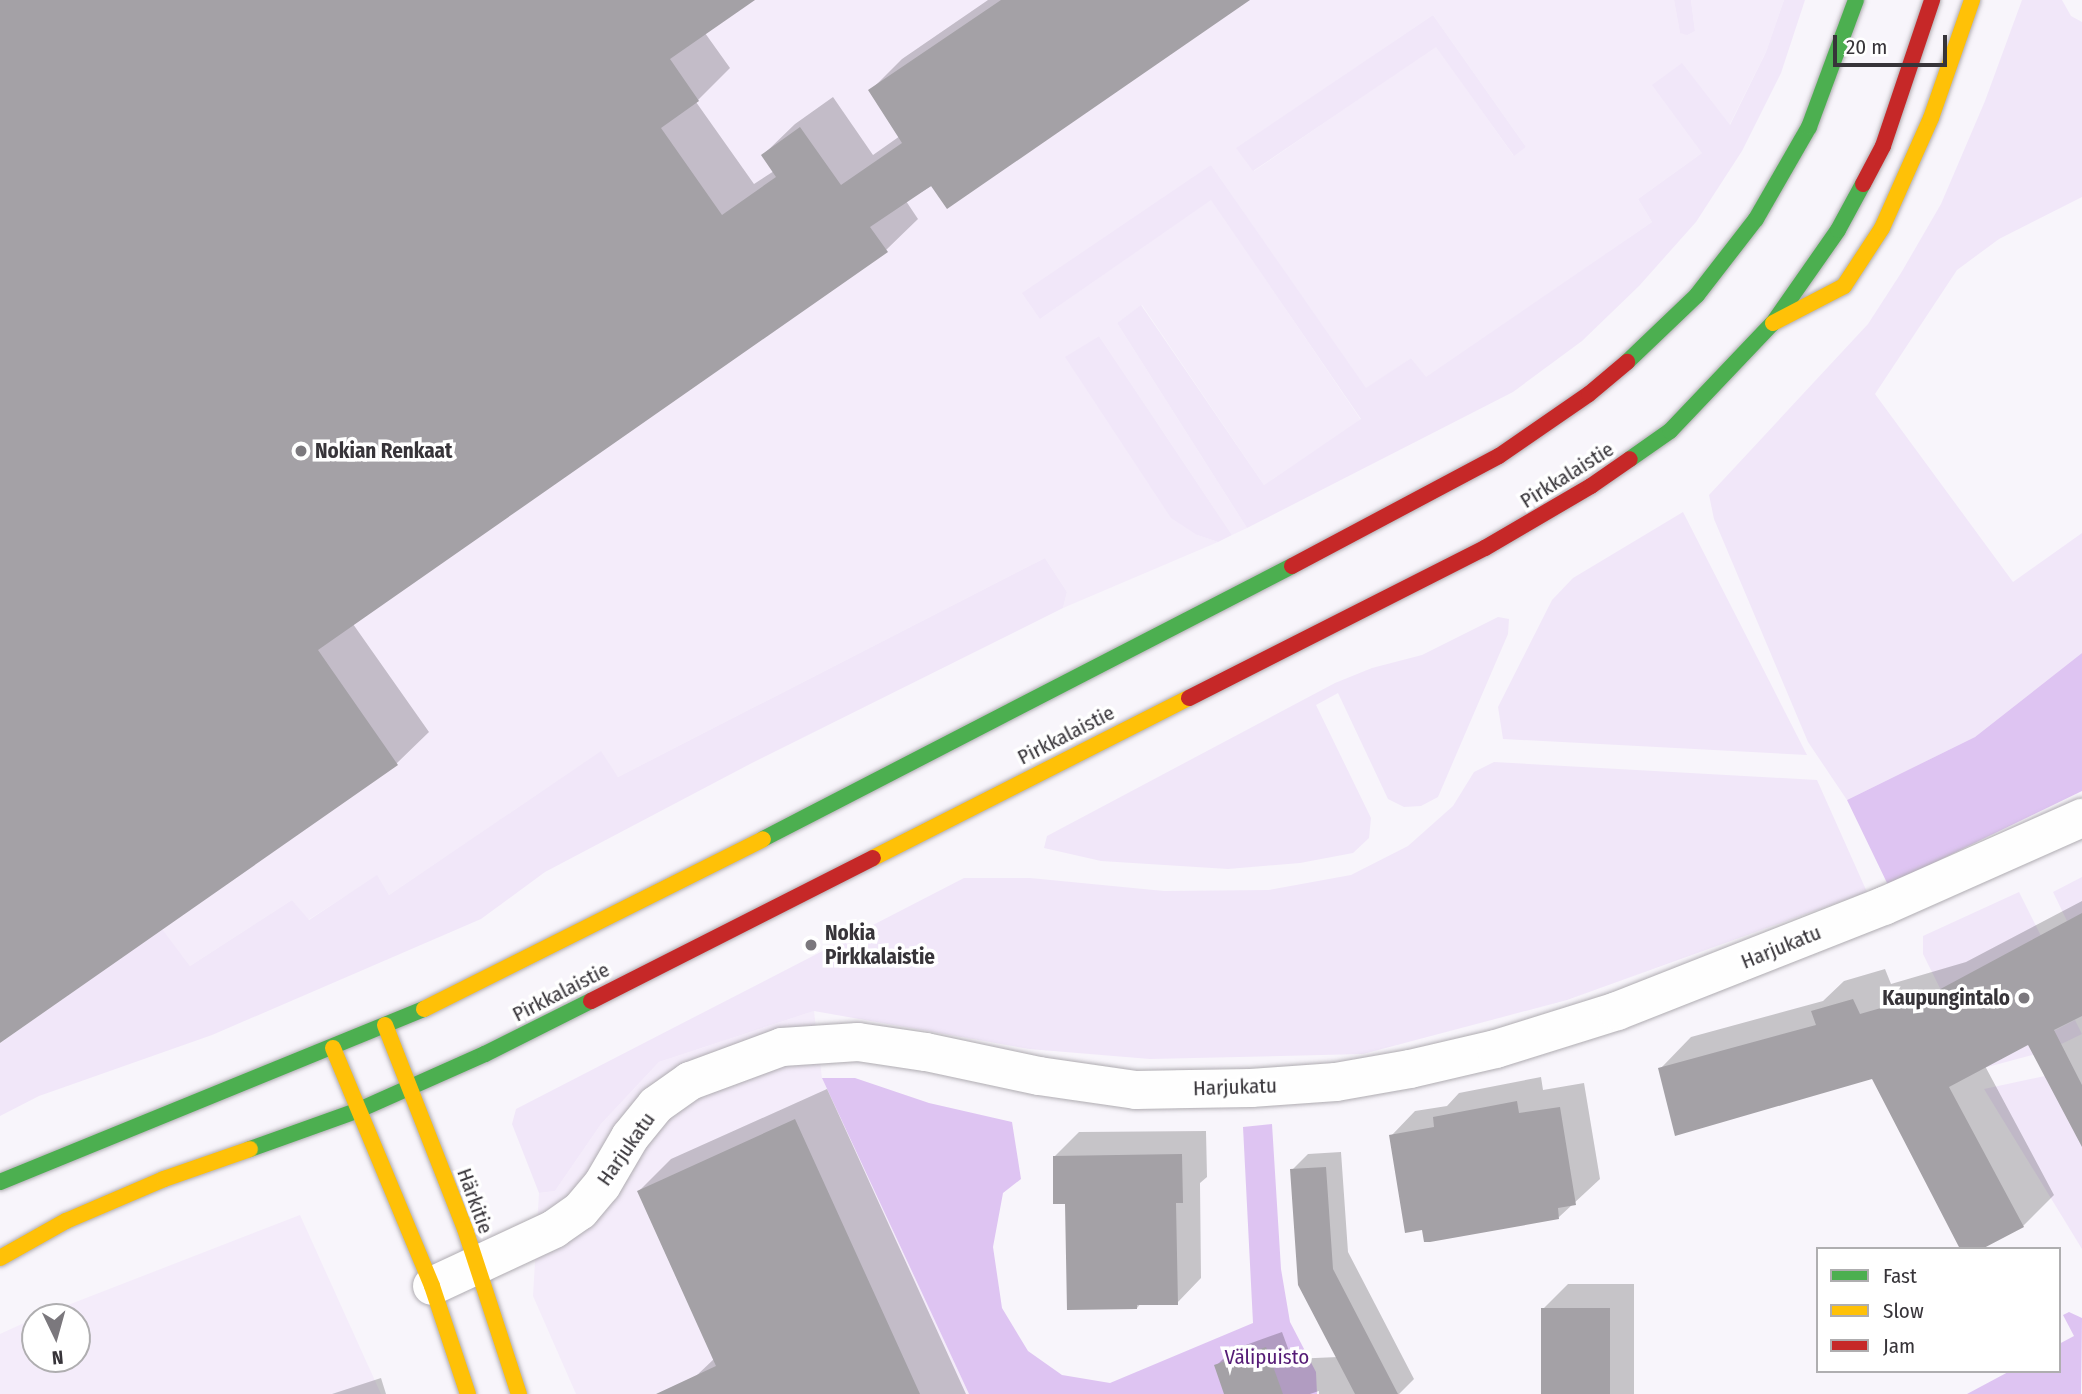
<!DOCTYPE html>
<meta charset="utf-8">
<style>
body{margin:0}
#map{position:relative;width:2082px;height:1394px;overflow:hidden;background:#f8f5fb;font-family:"Fira Sans Condensed",sans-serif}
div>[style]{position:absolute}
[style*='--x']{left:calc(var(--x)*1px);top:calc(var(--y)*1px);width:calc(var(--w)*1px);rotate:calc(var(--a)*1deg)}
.built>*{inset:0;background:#f4ecfa}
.green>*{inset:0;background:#f1e7f9}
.forest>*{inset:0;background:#dec4f2}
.shadow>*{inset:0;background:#0003}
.building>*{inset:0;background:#a4a1a6;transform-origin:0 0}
.roads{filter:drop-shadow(0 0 2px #afacb1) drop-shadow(0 0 2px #afacb1)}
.street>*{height:38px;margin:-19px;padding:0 19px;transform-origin:19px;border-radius:19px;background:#fefefe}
.fast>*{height:16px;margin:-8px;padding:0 8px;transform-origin:8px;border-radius:8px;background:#4caf50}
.slow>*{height:16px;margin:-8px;padding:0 8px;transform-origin:8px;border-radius:8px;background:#ffc107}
.jam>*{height:16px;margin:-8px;padding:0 8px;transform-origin:8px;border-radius:8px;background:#c62828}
.dots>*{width:19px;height:19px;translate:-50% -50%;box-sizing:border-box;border:4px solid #fff;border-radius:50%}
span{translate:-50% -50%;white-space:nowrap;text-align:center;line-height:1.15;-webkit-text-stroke:7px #fff;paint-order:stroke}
.poi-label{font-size:21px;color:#373439;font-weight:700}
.left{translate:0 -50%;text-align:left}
.right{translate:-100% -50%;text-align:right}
.street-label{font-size:21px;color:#373439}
.park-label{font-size:21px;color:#551b76}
.legend{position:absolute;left:1816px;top:1247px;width:245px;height:126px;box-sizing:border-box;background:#fff;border:2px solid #afaeb0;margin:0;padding:9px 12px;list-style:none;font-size:21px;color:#373439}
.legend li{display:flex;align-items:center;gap:14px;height:35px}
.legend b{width:35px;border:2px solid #afaeb0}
.north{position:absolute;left:21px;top:1303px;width:70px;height:70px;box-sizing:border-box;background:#fff;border:2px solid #afaeb0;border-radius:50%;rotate:175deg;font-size:19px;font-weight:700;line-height:28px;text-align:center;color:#373439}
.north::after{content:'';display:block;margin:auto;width:24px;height:32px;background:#7b787d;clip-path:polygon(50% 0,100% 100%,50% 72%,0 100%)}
.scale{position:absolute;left:1833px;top:35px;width:114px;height:32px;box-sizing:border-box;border:4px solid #373439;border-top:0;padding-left:9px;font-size:21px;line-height:24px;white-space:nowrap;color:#373439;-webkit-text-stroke:5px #fff;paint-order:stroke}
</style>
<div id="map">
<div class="built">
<div style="clip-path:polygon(evenodd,0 0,1674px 0,1680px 33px,1695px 31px,1691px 0,1784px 0,1766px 52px,1729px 126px,1702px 153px,1638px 199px,1652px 222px,1426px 378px,1411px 358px,1366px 389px,1211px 165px,1040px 319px,1211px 199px,1361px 420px,1264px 485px,1142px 305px,1117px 323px,1247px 528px,1232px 535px,1099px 336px,1066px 357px,1197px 535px,1218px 542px,1063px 608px,1067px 592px,1045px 558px,618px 777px,600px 752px,389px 895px,377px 876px,308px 920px,292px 900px,190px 966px,162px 930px,0 0,1433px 15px,1526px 147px,1513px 155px,1436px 46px,1254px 171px,1237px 148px,1433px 15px)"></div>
<div style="clip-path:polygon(814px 1011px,822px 1078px,969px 1394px,576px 1394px,533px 1296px,539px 1193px,555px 1191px,601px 1124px,659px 1062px)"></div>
<div style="clip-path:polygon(300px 1215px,381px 1394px,0 1394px,0 1334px,35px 1318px,35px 1359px,77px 1359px,77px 1317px,37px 1317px)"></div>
</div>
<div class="green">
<div style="clip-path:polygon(1674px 0,1691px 0,1695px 31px,1687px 35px,1680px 33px)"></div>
<div style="clip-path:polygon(1784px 0,1805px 0,1781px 73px,1742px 151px,1696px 222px,1639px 286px,1582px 341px,1513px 392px,1247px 528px,1117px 323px,1141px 305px,1264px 485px,1361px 419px,1211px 200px,1040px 319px,1022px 293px,1211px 165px,1366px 388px,1411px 358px,1426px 377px,1652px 222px,1638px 199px,1702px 153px,1652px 85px,1682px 63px,1730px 125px,1766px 52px)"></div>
<div style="clip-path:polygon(2022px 0,2062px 0,2071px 16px,2082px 22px,2082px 197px,1999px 239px,1957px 270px,1875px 394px,2013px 582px,2082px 533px,2082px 653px,1975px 737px,1847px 800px,1808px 742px,1714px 519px,1709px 495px,1868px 324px,1901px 273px,1941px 204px,1985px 101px)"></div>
<div style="clip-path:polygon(1433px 15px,1526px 147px,1514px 156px,1436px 47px,1253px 171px,1236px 148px)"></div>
<div style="clip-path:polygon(1099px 336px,1232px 535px,1218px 542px,1197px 535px,1171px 518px,1065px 357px)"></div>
<div style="clip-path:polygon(1683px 512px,1807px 755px,1503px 739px,1498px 707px,1552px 600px,1573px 578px)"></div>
<div style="clip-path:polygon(1045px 558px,1067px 592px,1063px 608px,750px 764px,545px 872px,481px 919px,212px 1035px,39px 1096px,0 1116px,0 1043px,162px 929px,190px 966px,292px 900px,309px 920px,377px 875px,389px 895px,601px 751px,618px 777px)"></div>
<div style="clip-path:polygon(1498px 617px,1509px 619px,1508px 634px,1438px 797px,1421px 806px,1404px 807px,1388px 799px,1338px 693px,1316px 705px,1371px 818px,1369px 838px,1353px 853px,1300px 863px,1228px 869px,1101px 861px,1044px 848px,1047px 836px,1335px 683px,1372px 668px,1422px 655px)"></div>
<div style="clip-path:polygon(1494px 762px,1817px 780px,1867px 892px,1567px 1000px,1363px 1054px,1150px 1059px,1029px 1049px,814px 1011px,659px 1062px,601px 1124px,555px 1191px,539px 1193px,512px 1124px,516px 1109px,964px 878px,1030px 878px,1164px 891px,1269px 890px,1351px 875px,1408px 846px,1453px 806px,1474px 772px)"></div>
<div style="clip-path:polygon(2082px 877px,2082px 914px,2067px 921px,2053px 892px)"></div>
<div style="clip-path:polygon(2019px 892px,2041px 936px,1998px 1060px,2075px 1020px,2082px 1034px,2047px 1051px,1980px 1069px,1923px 954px,1923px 936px)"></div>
<div style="clip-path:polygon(2045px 1076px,2082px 1119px,2082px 1249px,1984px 1089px)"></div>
</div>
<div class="forest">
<div style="clip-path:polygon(2082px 653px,2082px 791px,1888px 885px,1847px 800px,1975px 737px)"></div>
<div style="clip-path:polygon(822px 1078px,855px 1078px,929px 1103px,1012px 1122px,1021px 1179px,1003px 1193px,993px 1247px,1002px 1308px,1028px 1351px,1062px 1375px,1110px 1383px,1253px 1323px,1243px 1127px,1272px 1124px,1281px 1269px,1290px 1322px,1316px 1372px,1317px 1394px,969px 1394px)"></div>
<div style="clip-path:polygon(2069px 1312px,2082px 1318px,2081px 1394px,1967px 1394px,2010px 1371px,2059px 1371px,2059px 1344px,2074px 1336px,2063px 1315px)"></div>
</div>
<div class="shadow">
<div style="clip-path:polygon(0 0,752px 0,705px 33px,730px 68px,696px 102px,754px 184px,774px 171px,763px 155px,795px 124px,833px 97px,873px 155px,900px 136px,870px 91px,902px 59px,988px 0,1246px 0,906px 201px,918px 219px,886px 250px,353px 624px,429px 732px,397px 763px,0 1040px)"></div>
<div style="clip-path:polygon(2082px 901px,2082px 1117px,2029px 1042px,1985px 1066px,2054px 1195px,2023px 1226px,1873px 1077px,1660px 1069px,1691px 1037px,1823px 1001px,1844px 981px,1885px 969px,1891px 984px,1966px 962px)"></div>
<div style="clip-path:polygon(1541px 1077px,1543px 1090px,1584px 1083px,1600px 1179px,1559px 1217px,1391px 1136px,1415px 1111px,1447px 1106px,1459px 1093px)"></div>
<div style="clip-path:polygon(827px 1089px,966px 1394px,702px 1394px,695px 1377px,715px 1358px,639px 1191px,671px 1159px)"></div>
<div style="clip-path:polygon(1206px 1131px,1207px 1177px,1200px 1183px,1201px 1278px,1177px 1303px,1141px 1303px,1137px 1308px,1067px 1202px,1054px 1157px,1079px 1132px)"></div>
<div style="clip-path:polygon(1341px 1152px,1348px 1252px,1414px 1379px,1399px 1394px,1319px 1394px,1319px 1391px,1310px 1394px,1226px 1394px,1216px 1366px,1232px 1350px,1282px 1332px,1292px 1359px,1338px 1357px,1292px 1170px,1308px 1154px)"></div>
<div style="clip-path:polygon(1568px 1284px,1634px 1284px,1634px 1394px,1543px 1394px,1543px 1309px)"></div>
<div style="clip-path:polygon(381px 1378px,386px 1394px,332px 1394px)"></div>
</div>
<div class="building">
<div style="clip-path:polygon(0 0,755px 0,670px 59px,699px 101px,661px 128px,722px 215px,776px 177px,761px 155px,800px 127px,841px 185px,902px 143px,868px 90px,1001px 0,1250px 0,947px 209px,931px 186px,870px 227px,888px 252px,318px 650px,398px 765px,0 1043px)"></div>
<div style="clip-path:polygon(2082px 913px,2082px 1016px,2054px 1030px,2082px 1085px,2082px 1147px,2028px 1045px,1949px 1087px,2024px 1227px,1982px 1249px,1960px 1249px,1872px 1079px,1675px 1136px,1658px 1068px,1816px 1025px,1811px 1011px,1853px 999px,1860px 1014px,1933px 993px)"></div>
<div style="clip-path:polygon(1517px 1101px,1519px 1113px,1560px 1107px,1576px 1205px,1558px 1208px,1559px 1219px,1430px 1242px,1424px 1242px,1422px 1230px,1405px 1233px,1389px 1135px,1434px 1127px,1433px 1117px)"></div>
<div style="clip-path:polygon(795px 1119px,920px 1394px,656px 1394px,716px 1366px,637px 1191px)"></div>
<div style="clip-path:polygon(1182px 1154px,1183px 1203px,1176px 1203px,1178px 1305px,1137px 1305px,1137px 1309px,1067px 1310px,1065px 1204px,1053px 1204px,1053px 1156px)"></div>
<div style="clip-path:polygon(1326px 1167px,1333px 1269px,1398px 1394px,1355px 1394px,1298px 1285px,1290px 1169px)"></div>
<div style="left:1541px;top:1308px;width:69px;height:86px"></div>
<div style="clip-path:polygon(1266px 1347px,1283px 1394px,1224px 1394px,1214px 1365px)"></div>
</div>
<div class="roads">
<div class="street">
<div style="--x:432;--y:1286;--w:135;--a:-25"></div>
<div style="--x:554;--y:1229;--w:32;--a:-35"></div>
<div style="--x:580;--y:1211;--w:34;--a:-50"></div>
<div style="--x:602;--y:1185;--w:56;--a:-59.7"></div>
<div style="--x:630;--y:1137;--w:41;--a:-50.9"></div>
<div style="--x:656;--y:1105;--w:42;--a:-35.2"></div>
<div style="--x:690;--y:1081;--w:98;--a:-20.3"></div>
<div style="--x:782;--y:1047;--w:76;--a:-3.8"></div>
<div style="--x:858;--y:1042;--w:69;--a:8.4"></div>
<div style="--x:926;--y:1052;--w:116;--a:12"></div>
<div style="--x:1039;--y:1076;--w:98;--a:8.2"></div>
<div style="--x:1136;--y:1090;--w:115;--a:-1"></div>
<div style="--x:1251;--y:1088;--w:85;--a:-4"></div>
<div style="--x:1336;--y:1082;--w:75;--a:-10"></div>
<div style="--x:1410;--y:1069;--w:88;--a:-13.1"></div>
<div style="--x:1496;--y:1049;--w:127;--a:-17.4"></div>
<div style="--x:1617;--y:1011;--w:287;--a:-21.5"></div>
<div style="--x:1884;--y:906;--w:217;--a:-24"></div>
</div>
<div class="fast">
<div style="--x:1627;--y:362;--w:97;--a:-43.7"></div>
<div style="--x:1697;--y:295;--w:96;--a:-52.2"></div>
<div style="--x:1756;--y:219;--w:106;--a:-60.1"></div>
<div style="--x:1809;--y:127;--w:135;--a:-69.7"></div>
<div style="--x:1630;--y:459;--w:49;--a:-35"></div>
<div style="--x:1670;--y:431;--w:149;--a:-46.4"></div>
<div style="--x:1773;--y:323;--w:113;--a:-55"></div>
<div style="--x:1838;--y:230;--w:52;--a:-61.5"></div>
<div style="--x:763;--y:839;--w:595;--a:-27.3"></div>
<div style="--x:250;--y:1149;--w:116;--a:-19.7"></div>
<div style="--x:359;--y:1110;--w:138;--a:-24"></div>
<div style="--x:485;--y:1054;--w:119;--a:-26.6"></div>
<div style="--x:0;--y:1182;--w:458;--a:-22.2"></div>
</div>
<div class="slow">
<div style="--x:1773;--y:323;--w:80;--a:-27.5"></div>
<div style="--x:1844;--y:286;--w:69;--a:-56.8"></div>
<div style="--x:1882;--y:228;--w:120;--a:-66"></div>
<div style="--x:1931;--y:118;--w:125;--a:-70.8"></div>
<div style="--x:873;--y:858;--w:354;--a:-26.9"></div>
<div style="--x:424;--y:1009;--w:379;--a:-26.6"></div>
<div style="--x:385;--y:1025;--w:219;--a:68.6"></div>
<div style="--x:465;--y:1229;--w:174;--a:71.9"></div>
<div style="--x:333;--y:1048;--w:258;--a:67.4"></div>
<div style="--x:432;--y:1286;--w:114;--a:71.6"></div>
<div style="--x:0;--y:1258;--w:76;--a:-29.3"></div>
<div style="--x:66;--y:1221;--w:107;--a:-23.2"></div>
<div style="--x:164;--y:1179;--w:91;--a:-19.2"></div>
</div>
<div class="jam">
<div style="--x:1863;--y:184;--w:43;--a:-62.2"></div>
<div style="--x:1883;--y:146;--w:154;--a:-71.4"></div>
<div style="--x:1292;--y:566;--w:234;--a:-28"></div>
<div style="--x:1499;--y:456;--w:109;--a:-34.6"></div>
<div style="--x:1589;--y:394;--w:50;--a:-40.1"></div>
<div style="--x:1189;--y:698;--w:332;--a:-26.9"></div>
<div style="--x:1485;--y:548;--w:123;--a:-30.3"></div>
<div style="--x:1591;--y:486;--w:47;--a:-34.7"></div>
<div style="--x:591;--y:1001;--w:316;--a:-26.9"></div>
</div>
</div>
<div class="dots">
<div style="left:301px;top:451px;background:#7b787d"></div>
<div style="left:811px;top:945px;background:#7b787d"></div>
<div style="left:2024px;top:998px;background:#7b787d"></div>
</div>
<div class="poi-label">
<span class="left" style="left:315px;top:451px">Nokian Renkaat</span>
<span class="left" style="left:825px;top:945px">Nokia<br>Pirkkalaistie</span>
<span class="right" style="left:2010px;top:998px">Kaupungintalo</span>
</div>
<div class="street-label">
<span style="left:1567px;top:475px;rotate:-32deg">Pirkkalaistie</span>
<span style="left:1066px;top:735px;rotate:-27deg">Pirkkalaistie</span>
<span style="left:1781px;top:947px;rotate:-22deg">Harjukatu</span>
<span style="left:561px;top:992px;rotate:-27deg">Pirkkalaistie</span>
<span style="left:1235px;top:1087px;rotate:-2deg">Harjukatu</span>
<span style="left:626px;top:1149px;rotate:-55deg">Harjukatu</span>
<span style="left:475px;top:1201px;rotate:70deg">Härkitie</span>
</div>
<div class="park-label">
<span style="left:1267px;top:1357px">Välipuisto</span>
</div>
<ul class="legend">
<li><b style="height:9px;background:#4caf50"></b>Fast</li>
<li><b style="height:9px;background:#ffc107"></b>Slow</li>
<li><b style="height:9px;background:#c62828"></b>Jam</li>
</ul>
<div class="north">N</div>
<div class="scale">20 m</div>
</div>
